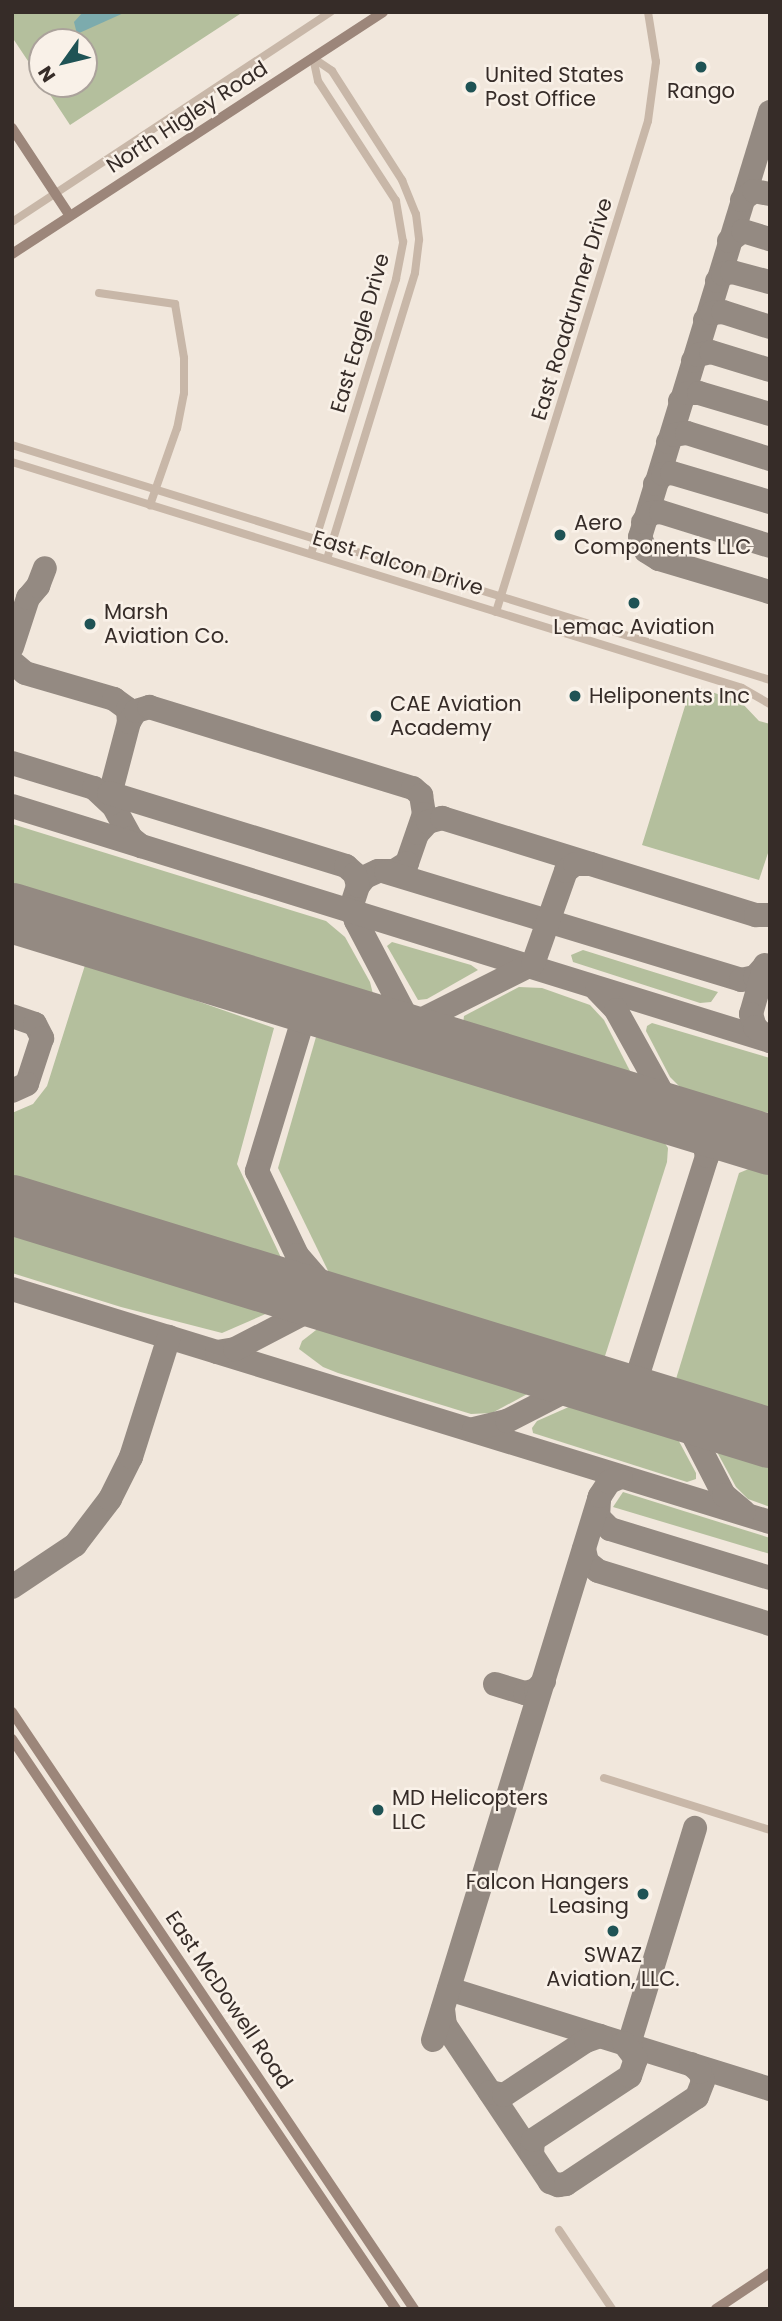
<!DOCTYPE html>
<style>
body{margin:0}
#map{position:relative;width:782px;height:2321px;overflow:hidden;background:#f1e7dc;font-family:Poppins,sans-serif}
div>[style]{position:absolute}
[style*='--x']{left:calc(var(--x)*1px);top:calc(var(--y)*1px);width:calc(var(--w)*1px);rotate:calc(var(--a)*1deg)}
.green>*{inset:0;background:#b4bf9d}
.water>*{inset:0;background:#7cabad}
.taxiway>*{height:24px;margin:-12px;padding:0 12px;transform-origin:12px;border-radius:12px;background:#948a82}
.runway>*{height:60px;margin:-30px;padding:0 30px;transform-origin:30px;border-radius:30px;background:#948a82}
.street>*{height:8px;margin:-4px;padding:0 4px;transform-origin:4px;border-radius:4px;background:#c8b7a8}
.secondary>*{height:10px;margin:-5px;padding:0 5px;transform-origin:5px;border-radius:5px;background:#9c867a}
.dots>*{width:19px;height:19px;translate:-50% -50%;box-sizing:border-box;border:4px solid #f9f1e8;border-radius:50%}
span{translate:-50% -50%;white-space:nowrap;text-align:center;line-height:1.15;-webkit-text-stroke:5px #f9f1e8;paint-order:stroke}
.poi-label{font-size:21px;color:#362c28}
.left{translate:0 -50%;text-align:left}
.right{translate:-100% -50%;text-align:right}
.street-label{font-size:21px;color:#362c28}
.frame{position:absolute;inset:0;border:14px solid #362c28;pointer-events:none}
.north{position:absolute;left:28px;top:28px;width:70px;height:70px;box-sizing:border-box;background:#f9f1e8;border:2px solid #aba29b;border-radius:50%;rotate:236deg;font-size:19px;font-weight:700;line-height:28px;text-align:center;color:#362c28}
.north::after{content:'';display:block;margin:auto;width:24px;height:32px;background:#1f5355;clip-path:polygon(50% 0,100% 100%,50% 72%,0 100%)}
</style>
<div id="map">
<div class="green">
<div style="clip-path:polygon(12px 12px,243px 12px,70px 125px,43px 84px,84px 84px,84px 42px,42px 42px,42px 82px,12px 37px)"></div>
<div style="clip-path:polygon(700px 688px,741px 702px,759px 721px,770px 724px,770px 847px,759px 880px,642px 845px,690px 690px,698px 693px)"></div>
<div style="clip-path:polygon(12px 824px,326px 921px,345px 937px,370px 982px,373px 994px,12px 884px)"></div>
<div style="clip-path:polygon(392px 942px,471px 965px,478px 970px,427px 999px,418px 1000px,387px 946px)"></div>
<div style="clip-path:polygon(583px 950px,647px 970px,718px 992px,711px 1002px,700px 1003px,573px 962px,571px 955px)"></div>
<div style="clip-path:polygon(86px 962px,274px 1028px,237px 1164px,285px 1266px,12px 1182px,12px 1113px,33px 1104px,47px 1086px)"></div>
<div style="clip-path:polygon(519px 987px,542px 988px,590px 1005px,604px 1020px,630px 1071px,623px 1073px,463px 1024px,464px 1016px)"></div>
<div style="clip-path:polygon(652px 1023px,770px 1058px,770px 1113px,748px 1111px,694px 1095px,679px 1086px,670px 1077px,646px 1031px,647px 1026px)"></div>
<div style="clip-path:polygon(316px 1037px,661px 1137px,668px 1148px,667px 1162px,605px 1356px,598px 1360px,586px 1360px,333px 1281px,278px 1168px)"></div>
<div style="clip-path:polygon(751px 1168px,770px 1172px,770px 1416px,685px 1390px,676px 1379px,739px 1173px)"></div>
<div style="clip-path:polygon(12px 1227px,276px 1308px,277px 1309px,222px 1333px,121px 1307px,12px 1273px)"></div>
<div style="clip-path:polygon(325px 1323px,526px 1385px,531px 1392px,492px 1413px,471px 1414px,338px 1373px,323px 1367px,299px 1349px,302px 1341px)"></div>
<div style="clip-path:polygon(580px 1402px,674px 1432px,696px 1473px,696px 1479px,687px 1482px,533px 1433px,532px 1428px,537px 1421px)"></div>
<div style="clip-path:polygon(719px 1446px,770px 1461px,770px 1507px,748px 1499px,736px 1487px,717px 1452px)"></div>
<div style="clip-path:polygon(623px 1492px,770px 1538px,770px 1554px,613px 1507px)"></div>
</div>
<div class="water">
<div style="clip-path:polygon(83px 12px,126px 12px,77px 34px,74px 22px)"></div>
</div>
<div class="taxiway">
<div style="--x:770;--y:112;--w:444;--a:107"></div>
<div style="--x:640;--y:537;--w:15;--a:67"></div>
<div style="--x:646;--y:551;--w:15;--a:32"></div>
<div style="--x:659;--y:559;--w:116;--a:16.6"></div>
<div style="--x:742;--y:200;--w:15;--a:-37"></div>
<div style="--x:754;--y:191;--w:16;--a:11"></div>
<div style="--x:729;--y:241;--w:17;--a:-36"></div>
<div style="--x:743;--y:231;--w:28;--a:17"></div>
<div style="--x:717;--y:281;--w:9;--a:-49"></div>
<div style="--x:723;--y:274;--w:9;--a:-13"></div>
<div style="--x:732;--y:272;--w:39;--a:15"></div>
<div style="--x:705;--y:320;--w:10;--a:-45"></div>
<div style="--x:712;--y:313;--w:11;--a:-5"></div>
<div style="--x:723;--y:312;--w:49;--a:17.7"></div>
<div style="--x:693;--y:361;--w:8;--a:-50"></div>
<div style="--x:698;--y:355;--w:13;--a:-13"></div>
<div style="--x:711;--y:352;--w:62;--a:17"></div>
<div style="--x:680;--y:401;--w:11;--a:-45"></div>
<div style="--x:688;--y:393;--w:11;--a:0"></div>
<div style="--x:699;--y:393;--w:74;--a:16.5"></div>
<div style="--x:668;--y:442;--w:9;--a:-49"></div>
<div style="--x:674;--y:435;--w:13;--a:-9"></div>
<div style="--x:687;--y:433;--w:87;--a:17.4"></div>
<div style="--x:655;--y:484;--w:13;--a:-51"></div>
<div style="--x:663;--y:474;--w:9;--a:-6"></div>
<div style="--x:672;--y:473;--w:102;--a:16.5"></div>
<div style="--x:643;--y:522;--w:12;--a:-48"></div>
<div style="--x:651;--y:513;--w:10;--a:-6"></div>
<div style="--x:661;--y:512;--w:114;--a:17.3"></div>
<div style="--x:12;--y:647;--w:52;--a:-71.9"></div>
<div style="--x:28;--y:598;--w:16;--a:-50"></div>
<div style="--x:38;--y:586;--w:19;--a:-69"></div>
<div style="--x:12;--y:662;--w:17;--a:40"></div>
<div style="--x:25;--y:673;--w:93;--a:16.3"></div>
<div style="--x:114;--y:699;--w:17;--a:36"></div>
<div style="--x:128;--y:709;--w:13;--a:86"></div>
<div style="--x:129;--y:722;--w:79;--a:104.7"></div>
<div style="--x:109;--y:798;--w:46;--a:61.2"></div>
<div style="--x:131;--y:838;--w:13;--a:39"></div>
<div style="--x:129;--y:722;--w:13;--a:-58"></div>
<div style="--x:136;--y:711;--w:14;--a:-17"></div>
<div style="--x:149;--y:707;--w:276;--a:17.1"></div>
<div style="--x:413;--y:788;--w:11;--a:41"></div>
<div style="--x:421;--y:795;--w:19;--a:81"></div>
<div style="--x:424;--y:814;--w:52;--a:109.1"></div>
<div style="--x:407;--y:863;--w:15;--a:148"></div>
<div style="--x:394;--y:871;--w:16;--a:180"></div>
<div style="--x:378;--y:871;--w:14;--a:155"></div>
<div style="--x:365;--y:877;--w:11;--a:128"></div>
<div style="--x:358;--y:886;--w:22;--a:108"></div>
<div style="--x:351;--y:907;--w:15;--a:70"></div>
<div style="--x:356;--y:921;--w:131;--a:62.3"></div>
<div style="--x:12;--y:763;--w:86;--a:17"></div>
<div style="--x:94;--y:788;--w:23;--a:43"></div>
<div style="--x:109;--y:793;--w:248;--a:17.1"></div>
<div style="--x:346;--y:866;--w:12;--a:42"></div>
<div style="--x:355;--y:874;--w:12;--a:76"></div>
<div style="--x:12;--y:806;--w:794;--a:17.22"></div>
<div style="--x:418;--y:833;--w:15;--a:-48"></div>
<div style="--x:428;--y:822;--w:15;--a:-16"></div>
<div style="--x:442;--y:818;--w:329;--a:17.2"></div>
<div style="--x:756;--y:915;--w:14;--a:0"></div>
<div style="--x:386;--y:872;--w:371;--a:16.9"></div>
<div style="--x:741;--y:980;--w:14;--a:-12"></div>
<div style="--x:755;--y:977;--w:15;--a:-48"></div>
<div style="--x:765;--y:965;--w:51;--a:105.9"></div>
<div style="--x:751;--y:1014;--w:14;--a:73"></div>
<div style="--x:755;--y:1027;--w:21;--a:43"></div>
<div style="--x:597;--y:990;--w:28;--a:46"></div>
<div style="--x:616;--y:1010;--w:121;--a:60.9"></div>
<div style="--x:675;--y:1116;--w:32;--a:32"></div>
<div style="--x:702;--y:1133;--w:24;--a:78"></div>
<div style="--x:308;--y:1003;--w:176;--a:106.9"></div>
<div style="--x:257;--y:1171;--w:93;--a:64.5"></div>
<div style="--x:297;--y:1255;--w:67;--a:49.2"></div>
<div style="--x:12;--y:1016;--w:24;--a:19"></div>
<div style="--x:35;--y:1024;--w:16;--a:63"></div>
<div style="--x:42;--y:1038;--w:48;--a:108.1"></div>
<div style="--x:27;--y:1084;--w:17;--a:155"></div>
<div style="--x:399;--y:1031;--w:150;--a:-26.6"></div>
<div style="--x:533;--y:964;--w:99;--a:-70.5"></div>
<div style="--x:566;--y:871;--w:11;--a:-38"></div>
<div style="--x:575;--y:864;--w:16;--a:0"></div>
<div style="--x:12;--y:1289;--w:793;--a:17.09"></div>
<div style="--x:217;--y:1352;--w:18;--a:-9"></div>
<div style="--x:235;--y:1349;--w:93;--a:-27.4"></div>
<div style="--x:318;--y:1306;--w:23;--a:0"></div>
<div style="--x:638;--y:1374;--w:17;--a:73"></div>
<div style="--x:643;--y:1390;--w:20;--a:41"></div>
<div style="--x:603;--y:1386;--w:16;--a:4"></div>
<div style="--x:619;--y:1387;--w:23;--a:-34"></div>
<div style="--x:638;--y:1374;--w:229;--a:-72.4"></div>
<div style="--x:707;--y:1156;--w:14;--a:-60"></div>
<div style="--x:714;--y:1144;--w:13;--a:-29"></div>
<div style="--x:725;--y:1138;--w:27;--a:2"></div>
<div style="--x:752;--y:1139;--w:20;--a:-24"></div>
<div style="--x:672;--y:1408;--w:32;--a:51"></div>
<div style="--x:692;--y:1433;--w:70;--a:62.7"></div>
<div style="--x:724;--y:1495;--w:26;--a:40"></div>
<div style="--x:474;--y:1429;--w:34;--a:-14"></div>
<div style="--x:507;--y:1421;--w:88;--a:-27.1"></div>
<div style="--x:599;--y:1499;--w:18;--a:93"></div>
<div style="--x:598;--y:1517;--w:17;--a:45"></div>
<div style="--x:610;--y:1529;--w:167;--a:17"></div>
<div style="--x:584;--y:1549;--w:13;--a:77"></div>
<div style="--x:587;--y:1562;--w:14;--a:39"></div>
<div style="--x:598;--y:1571;--w:180;--a:17.1"></div>
<div style="--x:12;--y:1587;--w:76;--a:-33.7"></div>
<div style="--x:75;--y:1545;--w:58;--a:-52.7"></div>
<div style="--x:110;--y:1499;--w:47;--a:-63.4"></div>
<div style="--x:131;--y:1457;--w:126;--a:-72.4"></div>
<div style="--x:495;--y:1684;--w:31;--a:17"></div>
<div style="--x:525;--y:1693;--w:11;--a:-15"></div>
<div style="--x:536;--y:1690;--w:12;--a:-48"></div>
<div style="--x:449;--y:1989;--w:336;--a:17.3"></div>
<div style="--x:443;--y:2009;--w:16;--a:83"></div>
<div style="--x:445;--y:2025;--w:189;--a:56.2"></div>
<div style="--x:550;--y:2182;--w:9;--a:21"></div>
<div style="--x:558;--y:2185;--w:8;--a:-7"></div>
<div style="--x:566;--y:2184;--w:157;--a:-33.6"></div>
<div style="--x:697;--y:2097;--w:17;--a:-69"></div>
<div style="--x:703;--y:2081;--w:9;--a:-108"></div>
<div style="--x:700;--y:2072;--w:12;--a:-138"></div>
<div style="--x:433;--y:2040;--w:569;--a:-72.93"></div>
<div style="--x:600;--y:1496;--w:17;--a:-57"></div>
<div style="--x:609;--y:1482;--w:13;--a:-23"></div>
<div style="--x:629;--y:2044;--w:226;--a:-73"></div>
<div style="--x:490;--y:2092;--w:14;--a:12"></div>
<div style="--x:504;--y:2095;--w:98;--a:-33.4"></div>
<div style="--x:586;--y:2041;--w:15;--a:-20"></div>
<div style="--x:532;--y:2154;--w:14;--a:-86"></div>
<div style="--x:533;--y:2140;--w:116;--a:-33.4"></div>
<div style="--x:630;--y:2076;--w:18;--a:-71"></div>
<div style="--x:636;--y:2059;--w:20;--a:-127"></div>
</div>
<div class="runway">
<div style="--x:12;--y:913;--w:793;--a:17.02"></div>
<div style="--x:12;--y:1205;--w:793;--a:17.09"></div>
</div>
<div class="street">
<div style="--x:313;--y:58;--w:23;--a:34"></div>
<div style="--x:332;--y:71;--w:130;--a:57.3"></div>
<div style="--x:402;--y:180;--w:37;--a:68"></div>
<div style="--x:416;--y:214;--w:26;--a:83"></div>
<div style="--x:419;--y:240;--w:33;--a:97"></div>
<div style="--x:415;--y:273;--w:299;--a:107.1"></div>
<div style="--x:12;--y:222;--w:382;--a:-33.4"></div>
<div style="--x:99;--y:293;--w:77;--a:8.2"></div>
<div style="--x:175;--y:304;--w:55;--a:80.5"></div>
<div style="--x:184;--y:358;--w:35;--a:90"></div>
<div style="--x:184;--y:393;--w:36;--a:101"></div>
<div style="--x:177;--y:428;--w:82;--a:109.3"></div>
<div style="--x:12;--y:445;--w:794;--a:17.22"></div>
<div style="--x:12;--y:462;--w:764;--a:17.2"></div>
<div style="--x:742;--y:688;--w:32;--a:30"></div>
<div style="--x:311;--y:554;--w:288;--a:-72.8"></div>
<div style="--x:396;--y:279;--w:38;--a:-79"></div>
<div style="--x:403;--y:242;--w:42;--a:-99.7"></div>
<div style="--x:396;--y:201;--w:143;--a:-123"></div>
<div style="--x:318;--y:81;--w:24;--a:-102"></div>
<div style="--x:496;--y:612;--w:514;--a:-72.8"></div>
<div style="--x:648;--y:121;--w:60;--a:-82.3"></div>
<div style="--x:656;--y:62;--w:51;--a:-99.1"></div>
<div style="--x:604;--y:1778;--w:174;--a:17.4"></div>
<div style="--x:559;--y:2230;--w:95;--a:56.1"></div>
</div>
<div class="secondary">
<div style="--x:12;--y:128;--w:105;--a:56.6"></div>
<div style="--x:12;--y:254;--w:443;--a:-33.1"></div>
<div style="--x:12;--y:1712;--w:720;--a:56.04"></div>
<div style="--x:12;--y:1739;--w:687;--a:56.03"></div>
<div style="--x:716;--y:2309;--w:65;--a:-33.7"></div>
</div>
<div class="dots">
<div style="left:701px;top:67px;background:#1f5355"></div>
<div style="left:471px;top:87px;background:#1f5355"></div>
<div style="left:560px;top:535px;background:#1f5355"></div>
<div style="left:634px;top:603px;background:#1f5355"></div>
<div style="left:90px;top:624px;background:#1f5355"></div>
<div style="left:575px;top:696px;background:#1f5355"></div>
<div style="left:376px;top:716px;background:#1f5355"></div>
<div style="left:378px;top:1810px;background:#1f5355"></div>
<div style="left:643px;top:1894px;background:#1f5355"></div>
<div style="left:613px;top:1931px;background:#1f5355"></div>
</div>
<div class="poi-label">
<span class="left" style="left:485px;top:87px">United States<br>Post Office</span>
<span style="left:701px;top:91px">Rango</span>
<span class="left" style="left:574px;top:535px">Aero<br>Components LLC</span>
<span class="left" style="left:104px;top:624px">Marsh<br>Aviation Co.</span>
<span style="left:634px;top:627px">Lemac Aviation</span>
<span class="left" style="left:589px;top:696px">Heliponents Inc</span>
<span class="left" style="left:390px;top:716px">CAE Aviation<br>Academy</span>
<span class="left" style="left:392px;top:1810px">MD Helicopters<br>LLC</span>
<span class="right" style="left:629px;top:1894px">Falcon Hangers<br>Leasing</span>
<span style="left:613px;top:1967px">SWAZ<br>Aviation, LLC.</span>
</div>
<div class="street-label">
<span style="left:187px;top:117px;rotate:-33deg">North Higley Road</span>
<span style="left:572px;top:309px;rotate:-73deg">East Roadrunner Drive</span>
<span style="left:360px;top:333px;rotate:-74deg">East Eagle Drive</span>
<span style="left:398px;top:563px;rotate:17deg">East Falcon Drive</span>
<span style="left:229px;top:2000px;rotate:56deg">East McDowell Road</span>
</div>
<div class="frame"></div>
<div class="north">N</div>
</div>
